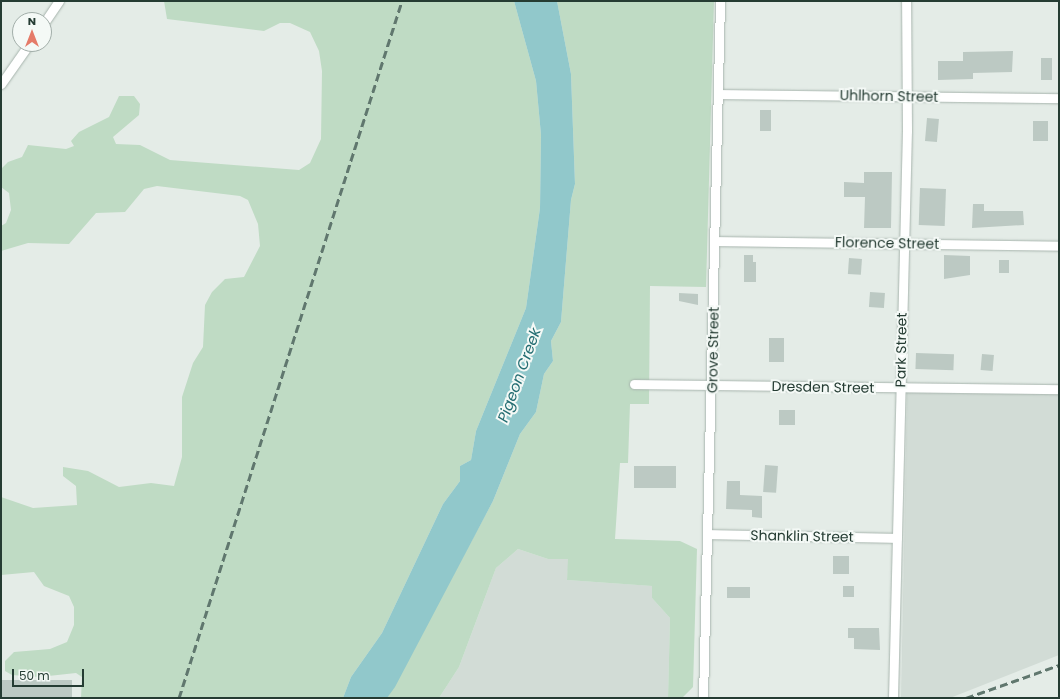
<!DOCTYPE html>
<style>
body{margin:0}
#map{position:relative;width:1060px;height:699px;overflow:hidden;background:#e4ece7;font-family:Poppins,sans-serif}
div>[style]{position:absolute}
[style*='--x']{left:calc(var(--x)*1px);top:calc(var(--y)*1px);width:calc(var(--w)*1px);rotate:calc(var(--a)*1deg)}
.built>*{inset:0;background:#d2dcd6}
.green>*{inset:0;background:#bfdbc4}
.water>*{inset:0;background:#91c8cb}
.building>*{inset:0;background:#bcc9c3;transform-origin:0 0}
.roads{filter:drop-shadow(0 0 1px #a7b4ad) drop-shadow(0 0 1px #a7b4ad)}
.minor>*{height:9px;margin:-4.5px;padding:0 4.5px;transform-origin:4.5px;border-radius:4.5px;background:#fff}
.rail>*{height:3px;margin-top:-1.5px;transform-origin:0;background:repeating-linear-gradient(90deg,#60776e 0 8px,transparent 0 12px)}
span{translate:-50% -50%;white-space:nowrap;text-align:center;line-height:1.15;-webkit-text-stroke:4px #f4f9f6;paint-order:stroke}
.street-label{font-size:14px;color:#253c33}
.water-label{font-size:15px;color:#246d72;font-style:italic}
.frame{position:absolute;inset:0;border:2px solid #253c33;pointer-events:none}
.north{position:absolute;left:12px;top:12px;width:40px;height:40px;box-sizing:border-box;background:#f4f9f6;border:1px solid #a1ada8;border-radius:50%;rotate:0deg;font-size:11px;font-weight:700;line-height:16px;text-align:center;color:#253c33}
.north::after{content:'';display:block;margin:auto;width:14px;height:18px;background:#e57b69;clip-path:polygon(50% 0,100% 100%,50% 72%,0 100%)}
.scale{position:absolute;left:12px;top:669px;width:72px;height:18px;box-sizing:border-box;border:2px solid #253c33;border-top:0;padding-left:5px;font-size:12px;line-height:14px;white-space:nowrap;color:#253c33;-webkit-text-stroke:3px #f4f9f6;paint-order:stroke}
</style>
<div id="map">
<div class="built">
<div style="clip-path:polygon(907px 393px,1059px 394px,1059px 655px,950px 698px,901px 698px)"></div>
<div style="clip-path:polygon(518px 549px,548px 559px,569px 559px,567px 580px,653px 586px,652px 598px,670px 618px,668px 698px,439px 698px,459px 667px,496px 568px)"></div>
</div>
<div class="green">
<div style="clip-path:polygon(164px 1px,514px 1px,536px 81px,541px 135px,540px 208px,526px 308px,476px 431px,471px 460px,460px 466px,460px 481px,443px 504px,382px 633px,351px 677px,343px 698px,81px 698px,82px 677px,76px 673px,39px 677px,12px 675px,5px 671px,5px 661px,14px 652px,50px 649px,67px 642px,74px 625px,74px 607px,69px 596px,44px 586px,34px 572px,1px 575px,1px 497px,33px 508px,77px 505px,76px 486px,63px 476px,63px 467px,88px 471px,119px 487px,151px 483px,174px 486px,182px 457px,182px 397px,193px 363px,203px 347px,205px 305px,212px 292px,225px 279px,244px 277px,260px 246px,258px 224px,248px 200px,240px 196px,157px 186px,144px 189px,125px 212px,96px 213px,69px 244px,28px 243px,1px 251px,1px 226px,6px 223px,11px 210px,9px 193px,1px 187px,1px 169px,8px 162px,22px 157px,28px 145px,66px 149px,74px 146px,71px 141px,79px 132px,109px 117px,119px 96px,134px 96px,140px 104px,139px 115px,113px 137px,116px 144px,140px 145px,170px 160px,299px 170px,310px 163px,321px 139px,322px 71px,319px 51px,310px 32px,290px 23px,280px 23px,264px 31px,167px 19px)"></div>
<div style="clip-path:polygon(557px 1px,714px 1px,706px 287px,650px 286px,649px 404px,630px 404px,628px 463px,620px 463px,615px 539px,680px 541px,697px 549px,693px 687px,682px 698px,668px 698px,670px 618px,652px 598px,652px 586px,567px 580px,568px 559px,548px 559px,518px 549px,496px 568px,459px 667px,439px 698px,387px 698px,493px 501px,520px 434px,536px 412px,544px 374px,553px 361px,551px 341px,561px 322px,571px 200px,575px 184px,571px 74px)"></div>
</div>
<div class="water">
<div style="clip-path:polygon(514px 1px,557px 1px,571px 74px,575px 184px,571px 200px,561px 322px,551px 341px,553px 361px,544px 374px,536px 412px,520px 434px,493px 501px,395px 687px,387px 698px,343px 698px,351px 677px,382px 633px,443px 504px,460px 481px,460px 466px,471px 460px,476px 431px,526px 308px,540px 208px,541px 135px,536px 81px)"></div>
</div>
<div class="building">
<div style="clip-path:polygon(1013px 51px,1012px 72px,973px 73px,973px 79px,938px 80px,938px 61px,963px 61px,963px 52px)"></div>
<div style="left:1041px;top:58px;width:11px;height:22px"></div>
<div style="left:760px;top:110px;width:11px;height:21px"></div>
<div style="left:927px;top:118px;width:12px;height:23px;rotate:5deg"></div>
<div style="left:1033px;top:121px;width:15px;height:20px"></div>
<div style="clip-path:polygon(864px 172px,892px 172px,891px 228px,864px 228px,865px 197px,844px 197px,844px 182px,864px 183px)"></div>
<div style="left:920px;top:188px;width:26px;height:37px;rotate:2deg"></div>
<div style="clip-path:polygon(973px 204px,984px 204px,984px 211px,1023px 211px,1024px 225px,972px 228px)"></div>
<div style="clip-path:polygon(744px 255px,753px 255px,753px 262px,756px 262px,756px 282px,744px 282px)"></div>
<div style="clip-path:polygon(944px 255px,970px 256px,970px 275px,944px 279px)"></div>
<div style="left:849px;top:258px;width:13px;height:16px;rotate:4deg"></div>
<div style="left:999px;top:260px;width:10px;height:13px"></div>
<div style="left:870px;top:292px;width:15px;height:15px;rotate:4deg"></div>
<div style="clip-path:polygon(679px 293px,698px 294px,698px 305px,679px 301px)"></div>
<div style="left:769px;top:338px;width:15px;height:24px"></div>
<div style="left:916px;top:353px;width:38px;height:16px;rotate:2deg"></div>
<div style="left:982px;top:354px;width:12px;height:16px;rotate:5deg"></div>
<div style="left:779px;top:410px;width:16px;height:15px"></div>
<div style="left:765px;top:465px;width:13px;height:27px;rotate:4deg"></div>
<div style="left:634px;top:466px;width:42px;height:22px"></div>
<div style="clip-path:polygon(727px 481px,740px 481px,740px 495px,762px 496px,762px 518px,752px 517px,752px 510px,726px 509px)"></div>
<div style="left:833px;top:556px;width:16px;height:18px"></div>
<div style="left:843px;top:586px;width:11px;height:11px"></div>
<div style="left:727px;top:587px;width:23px;height:11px"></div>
<div style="clip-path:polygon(848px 628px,879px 628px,880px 650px,854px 649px,854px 638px,848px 638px)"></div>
<div style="left:1px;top:680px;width:71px;height:18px"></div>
</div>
<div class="roads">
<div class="minor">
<div style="--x:44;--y:23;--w:27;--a:-56"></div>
<div style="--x:1;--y:84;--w:49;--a:-55"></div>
<div style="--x:719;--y:94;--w:340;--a:0.7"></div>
<div style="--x:715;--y:241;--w:344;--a:0.8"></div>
<div style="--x:634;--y:384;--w:425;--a:0.7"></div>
<div style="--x:708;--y:534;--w:189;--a:1.2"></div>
<div style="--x:703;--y:698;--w:697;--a:-88.6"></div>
<div style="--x:893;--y:698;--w:567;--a:-88.59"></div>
<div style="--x:907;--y:131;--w:130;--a:-90.4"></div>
</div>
</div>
<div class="rail">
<div style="--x:179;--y:698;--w:732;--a:-72.26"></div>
<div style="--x:966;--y:698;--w:99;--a:-19.5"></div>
</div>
<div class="street-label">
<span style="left:889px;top:96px;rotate:1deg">Uhlhorn Street</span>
<span style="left:887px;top:243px;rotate:1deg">Florence Street</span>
<span style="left:713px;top:350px;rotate:-89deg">Grove Street</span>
<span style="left:901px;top:350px;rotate:-89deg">Park Street</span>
<span style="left:823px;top:387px;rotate:1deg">Dresden Street</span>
<span style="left:802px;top:536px;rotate:1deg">Shanklin Street</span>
</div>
<div class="water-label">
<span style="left:519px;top:375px;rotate:-70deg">Pigeon Creek</span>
</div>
<div class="frame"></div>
<div class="north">N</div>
<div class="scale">50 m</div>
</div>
